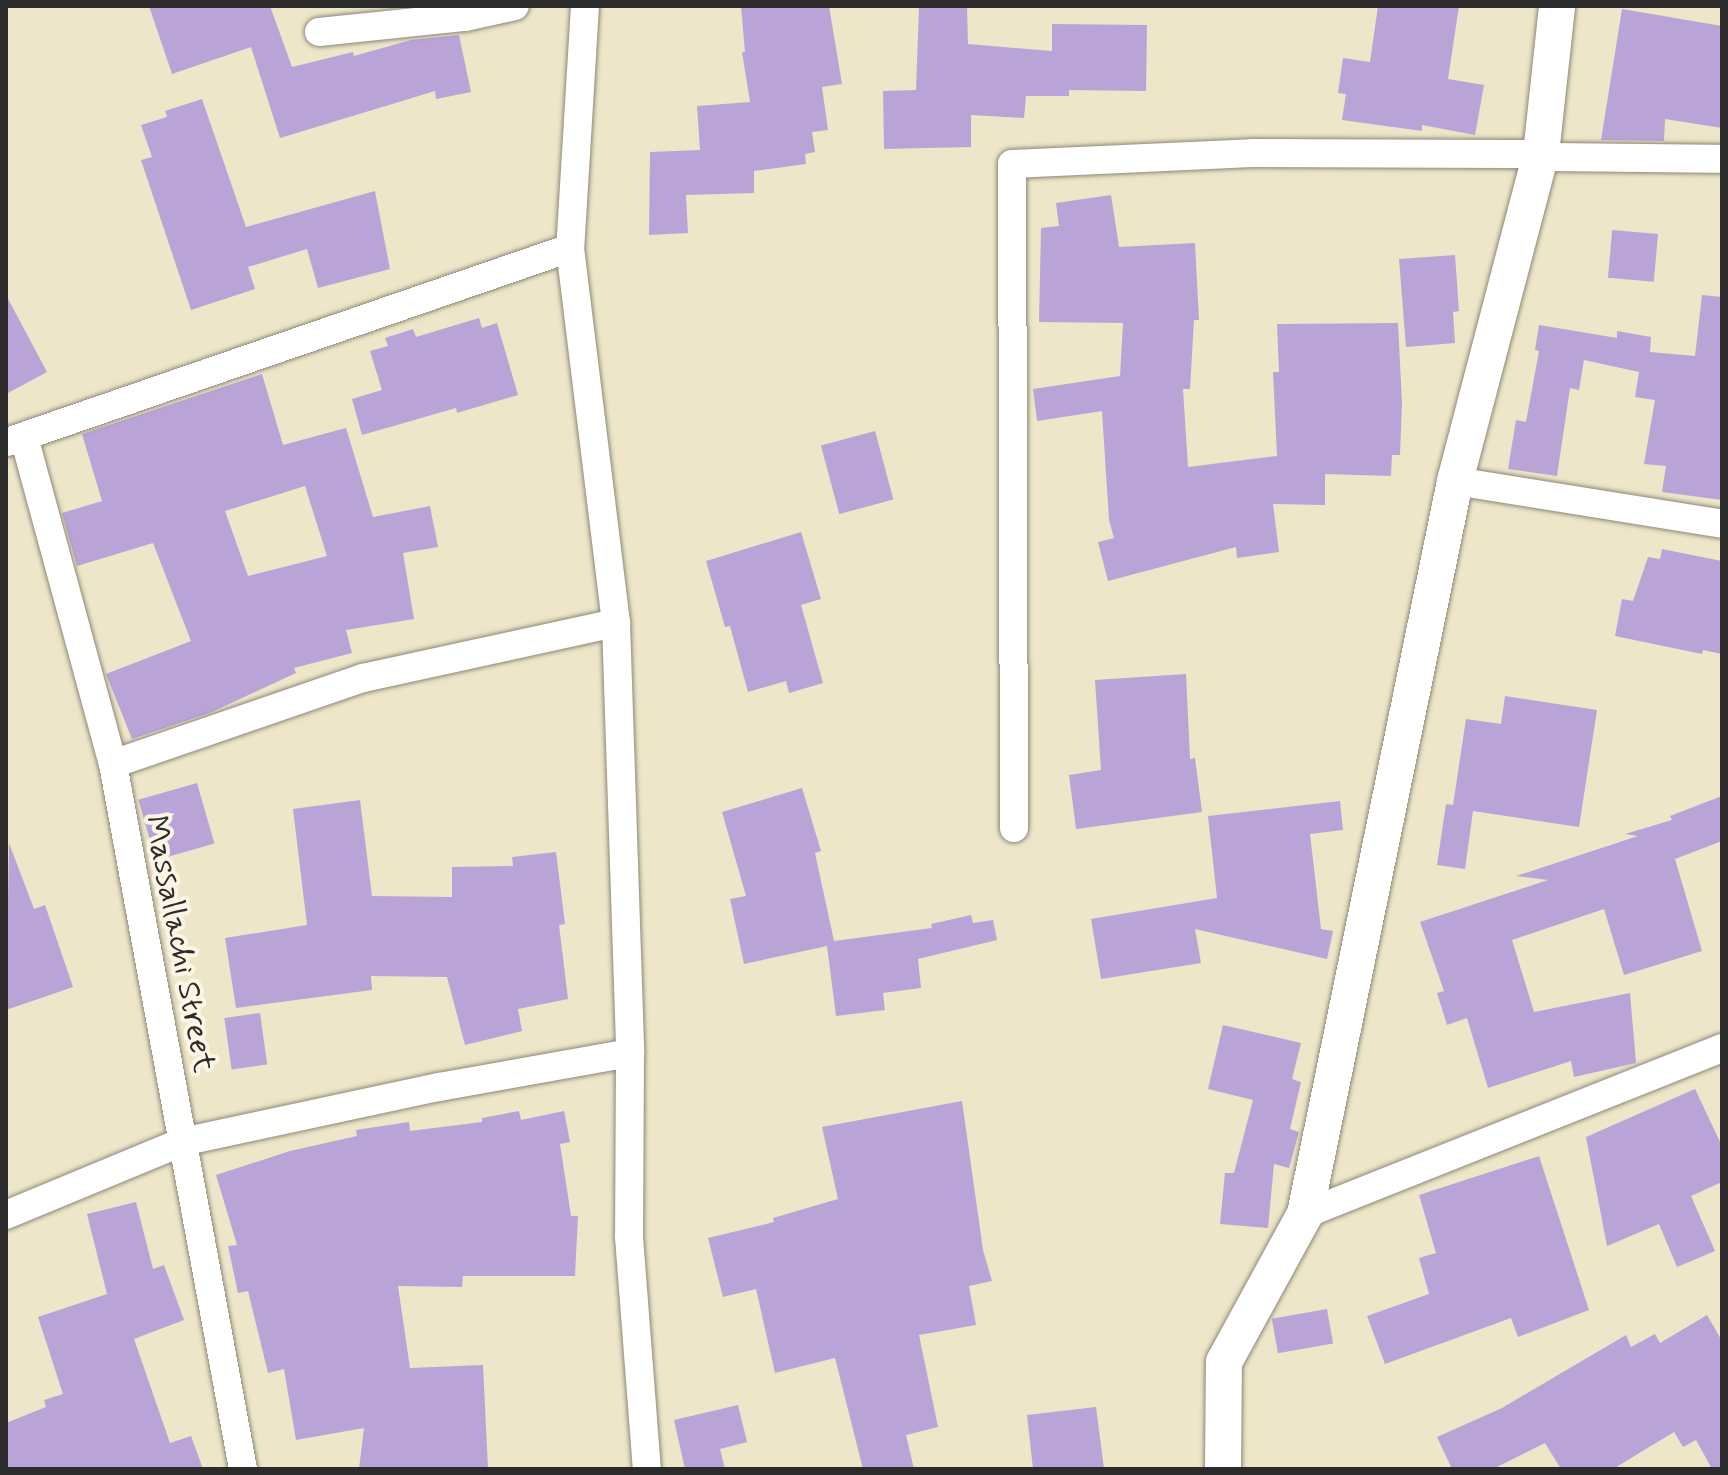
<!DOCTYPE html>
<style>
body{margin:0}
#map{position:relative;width:1728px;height:1475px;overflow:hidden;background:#ede6c8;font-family:Mynerve,sans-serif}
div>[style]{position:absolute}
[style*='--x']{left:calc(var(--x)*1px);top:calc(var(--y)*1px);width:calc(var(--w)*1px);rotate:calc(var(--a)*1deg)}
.building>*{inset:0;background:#baa4d7;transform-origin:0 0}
.roads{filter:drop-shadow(0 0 2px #8c887a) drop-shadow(0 0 2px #8c887a)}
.minor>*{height:28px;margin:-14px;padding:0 14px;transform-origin:14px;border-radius:14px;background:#fff}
.tertiary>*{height:36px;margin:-18px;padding:0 18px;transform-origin:18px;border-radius:18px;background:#fff}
span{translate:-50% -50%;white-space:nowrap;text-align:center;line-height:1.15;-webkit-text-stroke:8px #fcf5e5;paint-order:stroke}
.street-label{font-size:32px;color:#2b2b2b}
.frame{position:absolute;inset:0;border:8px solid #2b2b2b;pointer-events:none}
</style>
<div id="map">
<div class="building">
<div style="clip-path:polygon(149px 6px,270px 6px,292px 67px,353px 52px,354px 56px,411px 40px,459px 35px,471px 92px,436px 99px,435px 91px,280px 138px,251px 47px,172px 74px)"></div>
<div style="clip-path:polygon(741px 6px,829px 6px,842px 84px,822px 87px,828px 130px,812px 132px,815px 152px,805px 154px,806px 164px,754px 171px,754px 193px,686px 195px,688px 233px,649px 235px,650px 152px,700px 150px,697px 106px,750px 102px,742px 52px,745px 52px)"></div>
<div style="clip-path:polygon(919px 6px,967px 6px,968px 44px,1052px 51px,1052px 24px,1147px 25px,1146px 91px,1069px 90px,1069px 96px,1026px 96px,1024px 118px,971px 115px,971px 147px,884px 149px,883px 91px,916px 90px)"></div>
<div style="clip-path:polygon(1378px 6px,1459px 6px,1448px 79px,1484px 85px,1475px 135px,1422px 125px,1422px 131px,1342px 120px,1346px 94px,1338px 93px,1343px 58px,1370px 62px)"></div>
<div style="clip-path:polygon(1622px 9px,1722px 26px,1722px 128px,1665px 119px,1664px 141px,1601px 140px)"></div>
<div style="clip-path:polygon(202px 99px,246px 227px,375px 191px,390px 269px,318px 288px,307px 249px,248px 267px,255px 289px,191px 310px,141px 160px,152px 157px,141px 125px,167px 117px,165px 111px)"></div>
<div style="clip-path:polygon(1111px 195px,1119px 247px,1195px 243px,1199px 320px,1194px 320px,1190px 389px,1183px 389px,1188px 467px,1277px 456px,1273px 372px,1279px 372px,1277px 324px,1398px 323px,1402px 403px,1400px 455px,1392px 455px,1391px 476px,1325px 474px,1325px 505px,1273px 504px,1279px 552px,1237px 558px,1236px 547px,1108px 581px,1098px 542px,1114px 538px,1109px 520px,1102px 411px,1037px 421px,1033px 389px,1120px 376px,1123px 323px,1039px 322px,1041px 228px,1059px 226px,1056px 203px)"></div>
<div style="left:1658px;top:234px;width:48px;height:46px;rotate:95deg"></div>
<div style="clip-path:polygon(1455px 255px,1459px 311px,1453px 312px,1455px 343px,1406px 347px,1399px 259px)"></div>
<div style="clip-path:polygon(6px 295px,47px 372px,6px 394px)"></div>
<div style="clip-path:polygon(1702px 295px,1722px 297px,1722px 500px,1662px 492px,1666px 466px,1644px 464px,1655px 400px,1635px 397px,1639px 372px,1584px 360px,1579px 390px,1570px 388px,1557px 476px,1508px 469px,1516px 420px,1526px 422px,1539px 351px,1535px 350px,1539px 325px,1617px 338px,1617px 331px,1651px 337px,1650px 352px,1695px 356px)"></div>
<div style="clip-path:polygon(479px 318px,482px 328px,497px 323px,518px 395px,457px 413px,456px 408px,362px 435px,352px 399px,382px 390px,370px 351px,388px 346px,385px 338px,413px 329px,416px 337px)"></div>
<div style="clip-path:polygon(evenodd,262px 374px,283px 445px,346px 428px,373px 517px,430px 506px,438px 547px,403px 553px,414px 619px,346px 630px,352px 653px,294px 668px,296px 673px,212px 712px,132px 739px,106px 674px,191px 641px,153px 543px,77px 566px,62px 513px,102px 501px,82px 434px,262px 374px,305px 486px,327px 556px,248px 576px,225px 511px,305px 486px)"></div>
<div style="left:875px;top:431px;width:71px;height:56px;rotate:75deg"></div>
<div style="clip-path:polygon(801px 532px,821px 599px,801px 605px,823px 683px,789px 693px,786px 681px,748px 692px,730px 626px,725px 627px,706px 561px)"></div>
<div style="clip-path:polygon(1662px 549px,1722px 561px,1722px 654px,1703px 650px,1702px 654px,1615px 636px,1622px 599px,1633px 601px,1648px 557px,1660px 559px)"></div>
<div style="clip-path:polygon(1186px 674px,1190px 759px,1195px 758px,1202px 812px,1076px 829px,1069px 775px,1101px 770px,1095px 680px)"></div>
<div style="clip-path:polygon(1505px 696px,1597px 710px,1579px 827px,1473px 811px,1465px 869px,1437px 865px,1446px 804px,1453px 805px,1466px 719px,1501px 724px)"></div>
<div style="left:197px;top:783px;width:63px;height:61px;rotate:74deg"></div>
<div style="clip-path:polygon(802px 788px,821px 851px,815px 853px,834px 941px,932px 928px,931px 924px,971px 915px,973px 923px,993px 920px,997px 940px,918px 959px,921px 988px,883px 993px,885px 1010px,836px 1016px,827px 946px,744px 964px,730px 899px,746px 896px,722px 812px)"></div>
<div style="clip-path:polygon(1722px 796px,1722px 841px,1675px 859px,1702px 951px,1624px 975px,1604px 909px,1512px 940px,1534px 1012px,1630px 993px,1636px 1063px,1574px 1077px,1571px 1061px,1488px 1088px,1467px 1018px,1447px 1025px,1437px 993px,1444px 991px,1420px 922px,1548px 880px,1516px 876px,1638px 836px,1625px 834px,1672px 820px,1670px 816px)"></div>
<div style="clip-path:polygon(360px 800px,372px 896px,452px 897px,452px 867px,513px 866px,512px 857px,556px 852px,565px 924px,559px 925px,568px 999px,518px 1009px,522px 1031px,465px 1045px,447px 977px,371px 976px,372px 990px,236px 1008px,225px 938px,307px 925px,293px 809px)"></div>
<div style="clip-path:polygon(1340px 801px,1343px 830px,1310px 834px,1321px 929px,1333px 931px,1327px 959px,1195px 929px,1201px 963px,1101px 979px,1091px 919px,1217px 898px,1208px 816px)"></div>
<div style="clip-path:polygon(9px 843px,34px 909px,45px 905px,73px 987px,6px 1010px)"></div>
<div style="left:260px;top:1013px;width:52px;height:36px;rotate:82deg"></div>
<div style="clip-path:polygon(1223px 1025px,1301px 1043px,1292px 1079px,1301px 1082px,1290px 1129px,1299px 1132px,1289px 1168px,1274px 1164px,1268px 1228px,1220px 1224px,1225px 1173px,1234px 1173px,1253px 1100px,1208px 1089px)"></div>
<div style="clip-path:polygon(1695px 1089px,1722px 1146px,1722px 1182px,1691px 1196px,1715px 1251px,1677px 1267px,1659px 1224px,1607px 1246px,1586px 1137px)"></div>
<div style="clip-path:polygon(962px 1101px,983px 1250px,992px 1281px,969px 1286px,976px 1325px,919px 1335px,938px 1427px,906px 1435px,914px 1469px,863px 1469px,835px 1358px,775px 1373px,756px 1289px,723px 1297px,708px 1238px,774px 1222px,773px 1218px,838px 1199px,822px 1127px)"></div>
<div style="clip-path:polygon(519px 1111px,521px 1120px,564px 1111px,570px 1142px,560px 1144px,571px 1216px,578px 1216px,575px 1276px,463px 1276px,462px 1287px,398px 1286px,410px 1368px,483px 1365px,488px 1469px,359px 1469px,364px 1428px,296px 1440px,284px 1369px,268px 1373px,248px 1291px,238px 1293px,228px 1246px,237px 1245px,216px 1175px,290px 1151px,357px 1136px,356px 1130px,409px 1122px,410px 1131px,482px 1122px,482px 1118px)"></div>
<div style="clip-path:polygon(1539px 1156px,1589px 1310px,1518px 1337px,1511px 1318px,1385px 1364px,1367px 1316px,1429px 1294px,1419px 1258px,1436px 1253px,1419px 1195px)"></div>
<div style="clip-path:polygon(136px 1202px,153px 1269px,164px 1265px,184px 1320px,134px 1339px,170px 1443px,191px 1436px,203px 1469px,6px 1469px,6px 1423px,46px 1407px,44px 1400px,63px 1394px,38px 1317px,107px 1294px,87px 1214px)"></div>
<div style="left:1327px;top:1309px;width:35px;height:56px;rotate:80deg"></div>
<div style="clip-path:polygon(1707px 1315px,1722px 1341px,1722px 1469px,1712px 1469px,1696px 1440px,1683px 1447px,1674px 1432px,1613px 1469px,1561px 1469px,1545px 1443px,1493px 1469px,1452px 1469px,1437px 1437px,1502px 1408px,1626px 1335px,1631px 1347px,1655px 1334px,1660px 1343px)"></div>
<div style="clip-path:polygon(738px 1405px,747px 1442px,720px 1449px,725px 1469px,685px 1469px,674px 1420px)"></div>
<div style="clip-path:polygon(1096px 1407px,1104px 1469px,1033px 1469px,1027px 1415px)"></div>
</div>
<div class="roads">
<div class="minor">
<div style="--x:585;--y:6;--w:242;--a:93.5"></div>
<div style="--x:570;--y:248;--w:378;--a:83"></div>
<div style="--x:616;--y:623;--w:430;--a:88.1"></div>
<div style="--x:630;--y:1053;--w:184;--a:90.3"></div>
<div style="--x:629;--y:1237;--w:233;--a:85.6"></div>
<div style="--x:319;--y:32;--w:147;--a:-5.9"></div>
<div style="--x:465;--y:17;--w:51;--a:-12.4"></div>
<div style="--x:1540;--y:157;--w:182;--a:0.6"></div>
<div style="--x:24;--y:437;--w:339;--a:74.8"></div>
<div style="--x:113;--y:764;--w:717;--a:79.55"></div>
<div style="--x:7;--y:442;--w:595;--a:-19.01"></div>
<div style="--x:1455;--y:481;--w:270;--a:9.1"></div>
<div style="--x:113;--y:764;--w:264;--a:-19"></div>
<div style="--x:363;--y:678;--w:259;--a:-12.3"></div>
<div style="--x:1014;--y:828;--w:664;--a:-90.17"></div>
<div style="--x:1012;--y:164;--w:240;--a:-2.6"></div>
<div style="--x:1252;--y:153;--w:289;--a:0.2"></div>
<div style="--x:1305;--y:1214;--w:449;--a:-21.7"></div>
<div style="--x:6;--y:1215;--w:191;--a:-22.5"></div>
<div style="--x:182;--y:1142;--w:263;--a:-12.1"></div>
<div style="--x:439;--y:1087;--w:194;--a:-10.1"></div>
</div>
<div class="tertiary">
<div style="--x:1223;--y:1469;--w:107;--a:-89.5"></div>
<div style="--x:1224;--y:1362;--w:169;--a:-61.3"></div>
<div style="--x:1305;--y:1214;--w:748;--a:-78.43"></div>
<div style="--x:1455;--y:481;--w:338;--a:-75.3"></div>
<div style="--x:1541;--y:154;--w:149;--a:-83.8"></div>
</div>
</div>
<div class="street-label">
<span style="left:179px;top:944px;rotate:79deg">Massallachi Street</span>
</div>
<div class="frame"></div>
</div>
